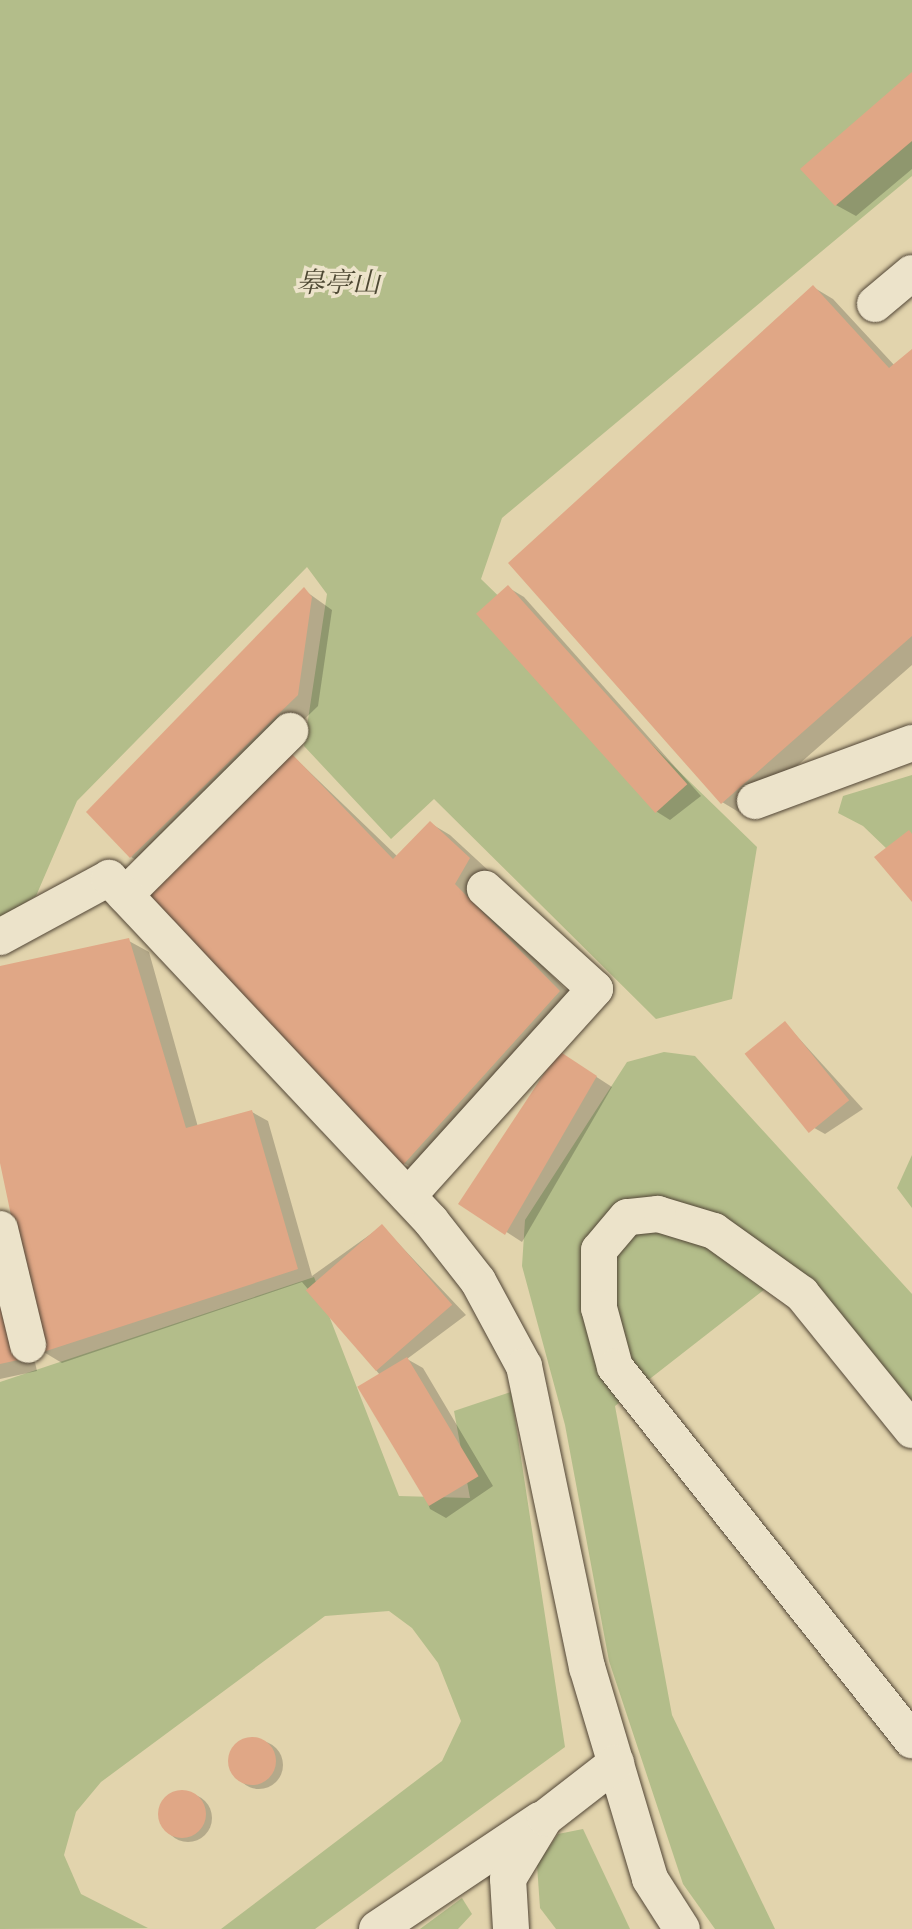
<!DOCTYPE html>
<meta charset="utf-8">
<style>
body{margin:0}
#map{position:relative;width:912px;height:1929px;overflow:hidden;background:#e2d4ad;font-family:"Libre Bodoni","Noto Serif SC",serif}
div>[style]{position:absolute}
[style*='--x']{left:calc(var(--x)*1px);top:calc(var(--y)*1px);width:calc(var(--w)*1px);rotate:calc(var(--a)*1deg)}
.green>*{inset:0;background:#b3bd8a}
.shadow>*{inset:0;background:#0003}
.round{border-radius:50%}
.building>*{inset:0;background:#e0a786;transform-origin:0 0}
.roads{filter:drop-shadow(0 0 2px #524636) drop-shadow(0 0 2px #524636)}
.minor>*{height:36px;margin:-18px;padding:0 18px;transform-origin:18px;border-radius:18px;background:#ece3ca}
span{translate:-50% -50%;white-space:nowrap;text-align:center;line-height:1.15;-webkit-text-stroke:7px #ece3ca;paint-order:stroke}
.park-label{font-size:28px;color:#4e4934;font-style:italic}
</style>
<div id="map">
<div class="green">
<div style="clip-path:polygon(0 0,912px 0,912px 176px,502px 518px,481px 579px,757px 847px,732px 999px,656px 1019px,434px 799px,391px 839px,304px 746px,327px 594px,307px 567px,77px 801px,36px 896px,0 918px)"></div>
<div style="clip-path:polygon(912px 775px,912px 873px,863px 826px,838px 813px,843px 796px)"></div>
<div style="clip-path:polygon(664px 1052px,695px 1056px,912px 1294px,912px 1445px,797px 1310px,765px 1289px,615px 1406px,672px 1715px,775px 1929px,715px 1929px,683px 1884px,609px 1661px,565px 1425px,522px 1266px,525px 1220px,627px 1062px)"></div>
<div style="clip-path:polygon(912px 1155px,912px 1208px,897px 1188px)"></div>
<div style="clip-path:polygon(314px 1277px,399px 1496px,470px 1498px,454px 1411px,511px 1392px,565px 1747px,315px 1929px,221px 1929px,442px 1761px,461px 1721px,438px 1663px,412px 1628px,389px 1611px,325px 1616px,101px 1782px,76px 1812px,64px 1855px,81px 1894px,148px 1928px,0 1929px,0 1382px)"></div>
<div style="clip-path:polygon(583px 1829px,630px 1929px,556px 1929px,540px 1908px,537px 1865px,558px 1834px)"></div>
<div style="clip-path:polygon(462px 1898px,472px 1914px,458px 1929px,420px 1929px)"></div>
</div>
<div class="shadow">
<div style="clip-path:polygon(912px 75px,912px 169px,856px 216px,836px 205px)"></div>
<div style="clip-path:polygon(813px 287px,833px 299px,895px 366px,912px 352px,912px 665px,742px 814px,722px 802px)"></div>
<div style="clip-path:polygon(509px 588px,524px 597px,701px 796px,670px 820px,654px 810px)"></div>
<div style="clip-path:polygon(304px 590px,332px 610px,318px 706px,151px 868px,131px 857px)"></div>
<div style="clip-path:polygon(292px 755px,398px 857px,430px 823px,450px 835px,489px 871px,475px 897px,579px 1003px,424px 1174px,404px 1163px)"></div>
<div style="clip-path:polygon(129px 941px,149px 952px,198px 1127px,252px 1112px,268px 1121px,312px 1276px,382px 1226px,466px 1315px,407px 1359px,423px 1368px,493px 1486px,446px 1518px,430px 1509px,380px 1375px,302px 1282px,62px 1363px,42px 1351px,0 1153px,0 969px)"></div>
<div style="clip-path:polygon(785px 1023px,863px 1109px,825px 1134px,809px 1125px)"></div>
<div style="clip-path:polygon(575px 1063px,612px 1087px,522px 1242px,461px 1203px)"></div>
<div style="clip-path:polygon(0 1210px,37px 1371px,0 1379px)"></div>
<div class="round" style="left:235px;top:1741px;width:48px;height:48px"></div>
<div class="round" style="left:164px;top:1794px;width:48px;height:48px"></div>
</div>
<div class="building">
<div style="clip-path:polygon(912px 72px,912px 141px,835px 206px,800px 169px)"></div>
<div style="clip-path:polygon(813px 285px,889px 368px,912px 349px,912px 636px,721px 804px,508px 563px)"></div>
<div style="left:508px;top:585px;width:268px;height:43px;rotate:48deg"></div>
<div style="clip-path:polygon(304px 587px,312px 597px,298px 695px,130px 858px,86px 812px)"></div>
<div style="clip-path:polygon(291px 753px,393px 859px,430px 821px,470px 858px,455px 884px,560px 991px,403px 1165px,143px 890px)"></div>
<div style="clip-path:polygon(909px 830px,912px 834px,912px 902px,874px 857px)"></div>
<div style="clip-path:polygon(129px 938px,186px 1128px,252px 1110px,298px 1269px,40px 1353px,0 1163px,0 966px)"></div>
<div style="left:785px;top:1021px;width:102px;height:52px;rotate:51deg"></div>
<div style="clip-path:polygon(559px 1051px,597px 1076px,505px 1235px,458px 1204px)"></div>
<div style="left:382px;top:1224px;width:107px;height:101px;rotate:49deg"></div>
<div style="clip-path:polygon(0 1287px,18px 1360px,0 1364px)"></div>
<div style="left:407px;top:1357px;width:139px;height:58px;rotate:59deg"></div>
<div class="round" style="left:228px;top:1737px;width:48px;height:48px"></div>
<div class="round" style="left:158px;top:1790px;width:48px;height:48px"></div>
</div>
<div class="roads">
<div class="minor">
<div style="--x:875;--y:304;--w:48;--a:-40"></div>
<div style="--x:755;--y:801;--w:167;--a:-20.3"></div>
<div style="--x:125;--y:895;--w:233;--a:-44.8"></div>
<div style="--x:0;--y:937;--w:124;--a:-28.4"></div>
<div style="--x:109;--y:878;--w:470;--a:46.8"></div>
<div style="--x:431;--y:1221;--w:76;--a:51.9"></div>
<div style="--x:478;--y:1281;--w:97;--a:61.6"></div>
<div style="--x:524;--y:1366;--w:308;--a:78.2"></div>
<div style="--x:587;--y:1667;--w:221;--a:73.4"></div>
<div style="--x:650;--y:1879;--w:59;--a:57.4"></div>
<div style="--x:408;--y:1196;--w:279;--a:-47.9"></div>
<div style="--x:595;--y:989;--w:149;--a:-137.7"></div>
<div style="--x:0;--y:1229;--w:119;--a:76.4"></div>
<div style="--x:912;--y:1430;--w:175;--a:-129"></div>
<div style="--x:802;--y:1294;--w:108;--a:-144.4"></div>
<div style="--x:714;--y:1231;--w:59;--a:-163.1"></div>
<div style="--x:658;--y:1214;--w:31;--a:174"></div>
<div style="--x:627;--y:1217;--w:43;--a:130.3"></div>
<div style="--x:599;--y:1250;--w:58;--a:90"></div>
<div style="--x:599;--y:1308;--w:61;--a:74.8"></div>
<div style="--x:615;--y:1367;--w:477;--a:51.5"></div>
<div style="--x:377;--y:1929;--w:196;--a:-33.8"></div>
<div style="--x:511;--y:1929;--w:50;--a:-93.4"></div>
<div style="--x:508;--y:1879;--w:71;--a:-58.8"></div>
<div style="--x:545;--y:1818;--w:90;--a:-37.8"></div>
</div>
</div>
<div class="park-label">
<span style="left:338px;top:284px">皋亭山</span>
</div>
</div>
